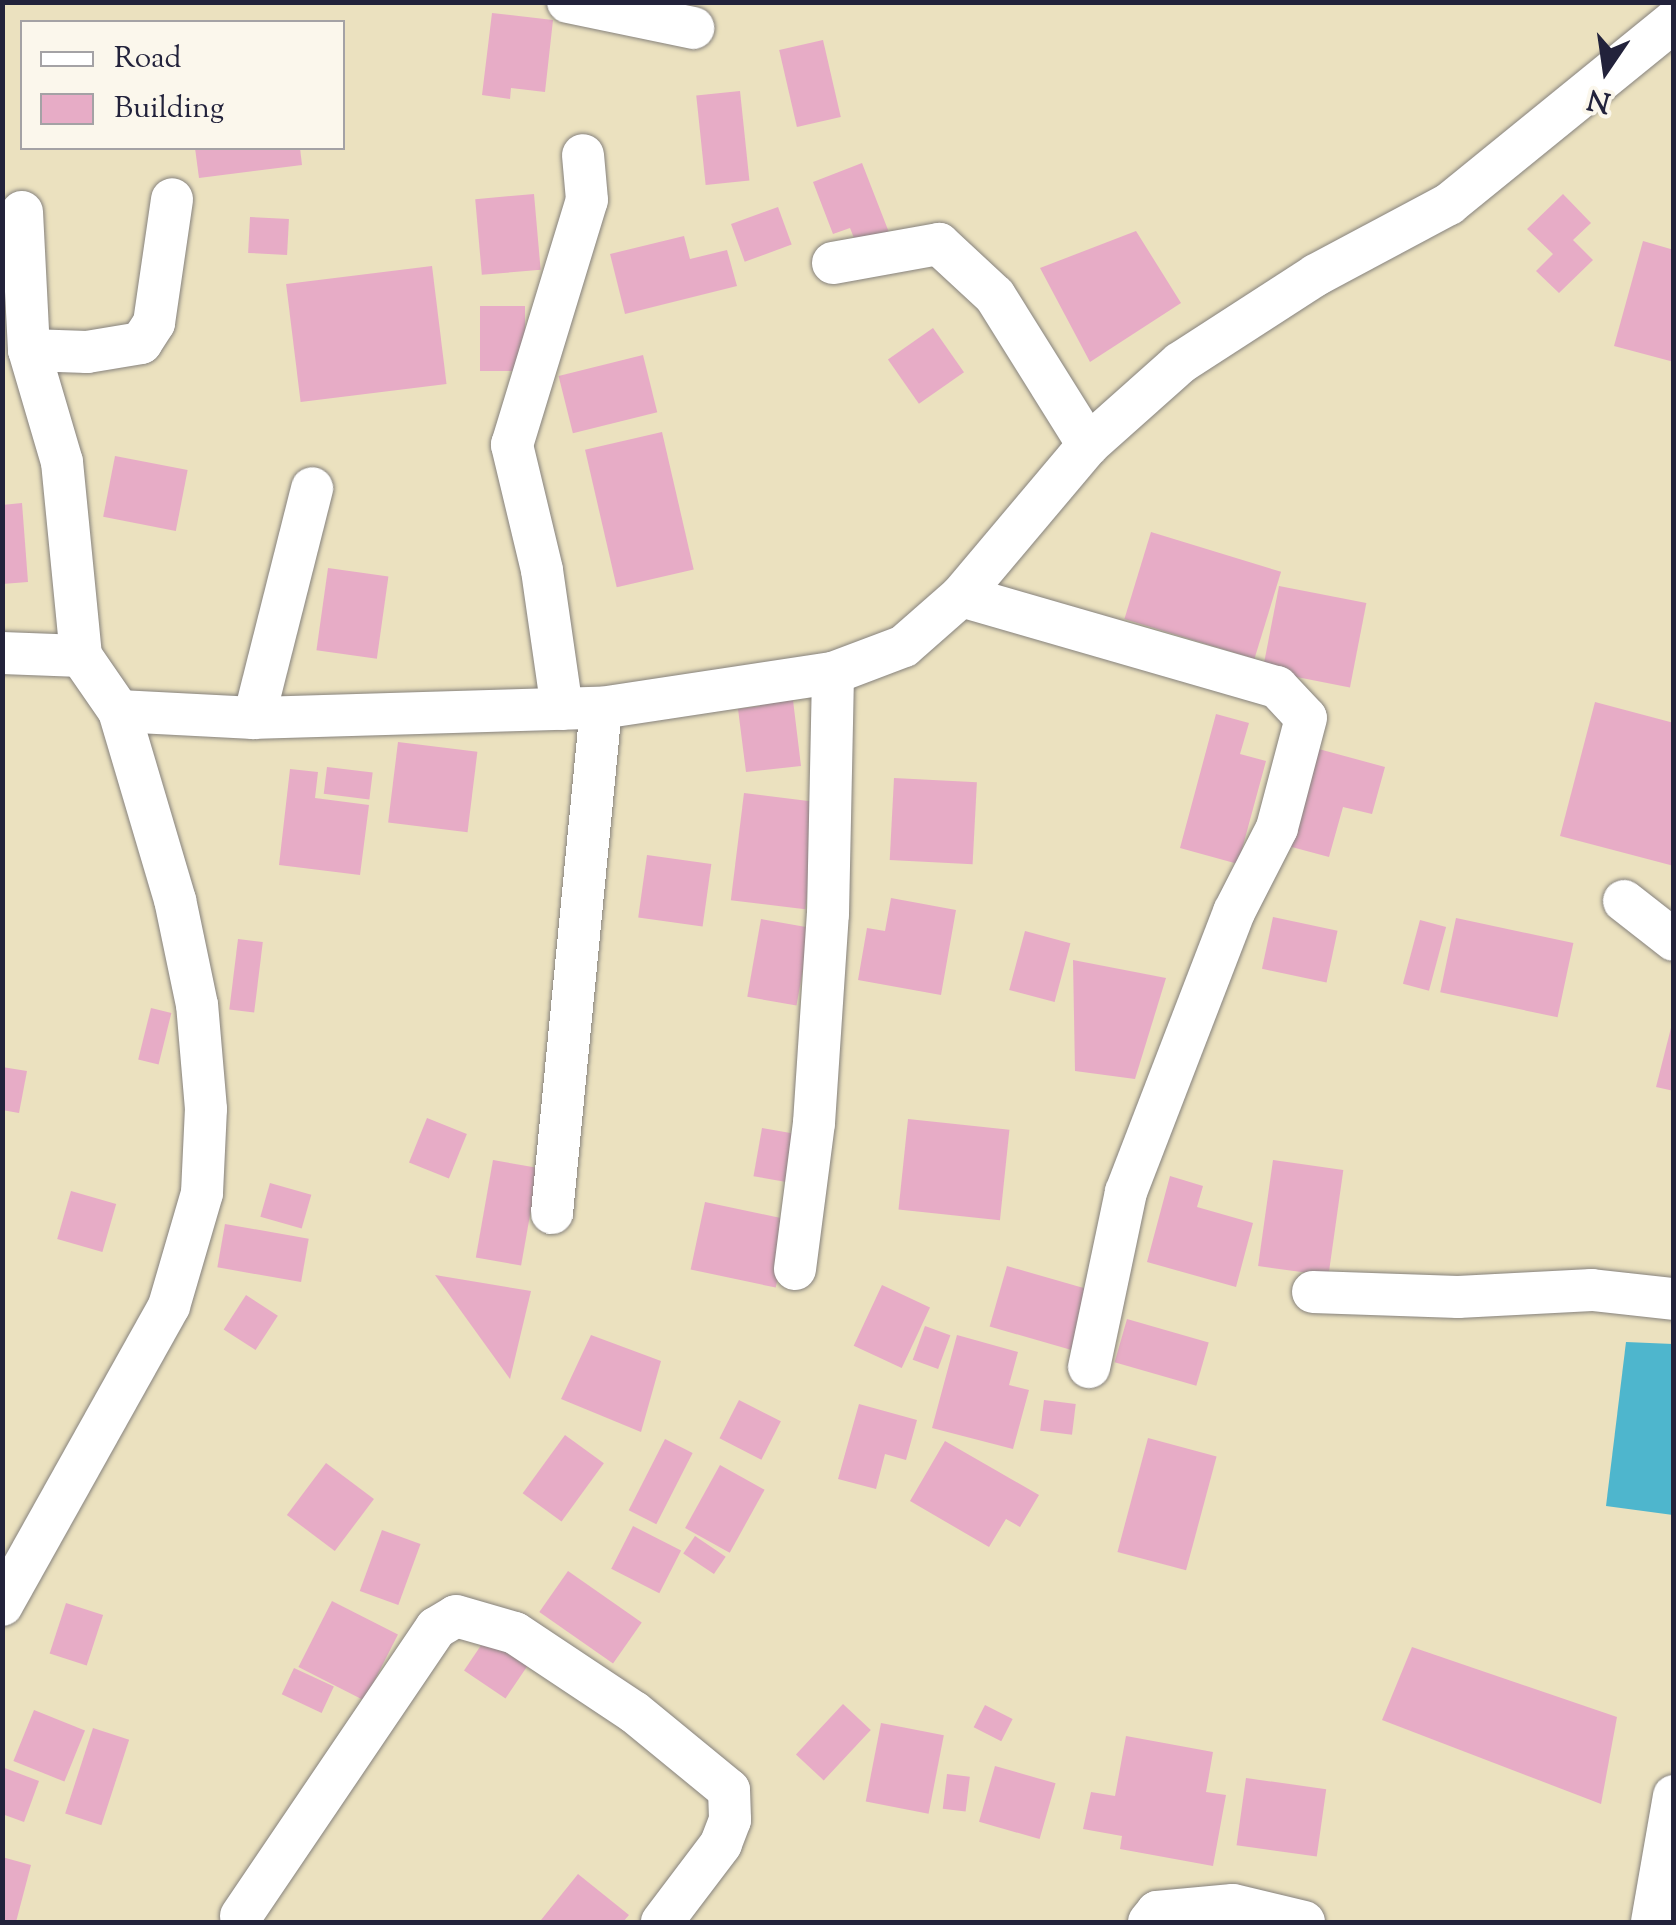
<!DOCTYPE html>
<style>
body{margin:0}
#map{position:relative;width:1676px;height:1925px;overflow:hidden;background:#ebe1bf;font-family:"Sorts Mill Goudy",serif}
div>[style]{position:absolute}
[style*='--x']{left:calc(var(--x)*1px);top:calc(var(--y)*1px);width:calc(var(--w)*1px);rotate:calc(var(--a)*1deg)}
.water>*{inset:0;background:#4eb6cd}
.building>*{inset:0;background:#e7acc6;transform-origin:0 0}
.roads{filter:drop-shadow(0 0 2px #86827d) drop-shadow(0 0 2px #86827d)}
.minor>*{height:42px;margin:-21px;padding:0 21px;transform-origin:21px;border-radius:21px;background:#fff}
span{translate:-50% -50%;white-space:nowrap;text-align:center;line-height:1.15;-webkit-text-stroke:8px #fbf7ec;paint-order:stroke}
.frame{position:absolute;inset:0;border:5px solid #22223b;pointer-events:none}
.legend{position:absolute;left:20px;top:20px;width:325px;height:130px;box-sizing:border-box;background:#fbf7ec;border:2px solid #a4a2a5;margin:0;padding:12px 18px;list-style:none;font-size:30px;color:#22223b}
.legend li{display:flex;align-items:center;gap:20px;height:50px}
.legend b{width:50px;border:2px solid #a4a2a5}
.north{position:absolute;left:1556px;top:20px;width:100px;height:100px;-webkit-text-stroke:8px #fbf7ec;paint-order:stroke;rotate:193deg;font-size:28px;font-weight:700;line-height:40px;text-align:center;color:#22223b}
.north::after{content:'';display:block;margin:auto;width:35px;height:45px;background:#22223b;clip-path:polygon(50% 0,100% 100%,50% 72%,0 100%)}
</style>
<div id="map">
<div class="water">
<div style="clip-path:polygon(1626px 1342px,1673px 1344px,1673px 1515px,1606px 1506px)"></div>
</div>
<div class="building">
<div style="clip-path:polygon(492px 13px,553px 20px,545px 92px,511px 88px,510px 99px,482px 95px)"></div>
<div style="left:823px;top:40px;width:79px;height:45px;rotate:77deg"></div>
<div style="left:740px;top:91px;width:90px;height:44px;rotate:84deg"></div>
<div style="clip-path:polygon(195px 148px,300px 148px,302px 165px,199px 178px)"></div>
<div style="clip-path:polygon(862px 163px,890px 235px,858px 248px,850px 228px,833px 234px,813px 182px)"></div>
<div style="left:534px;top:194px;width:76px;height:59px;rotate:85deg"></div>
<div style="clip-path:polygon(1563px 194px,1591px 223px,1573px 240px,1593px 260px,1559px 293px,1536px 271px,1553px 254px,1527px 229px)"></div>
<div style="left:778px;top:207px;width:40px;height:50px;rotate:70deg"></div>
<div style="left:250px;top:217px;width:39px;height:36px;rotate:3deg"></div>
<div style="clip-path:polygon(1136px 231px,1181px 303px,1090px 362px,1040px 268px)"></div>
<div style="clip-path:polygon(684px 236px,690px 259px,727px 250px,737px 286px,625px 314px,610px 254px)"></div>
<div style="clip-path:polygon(1643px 241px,1674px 250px,1674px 362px,1614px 346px)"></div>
<div style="left:432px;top:266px;width:119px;height:147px;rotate:83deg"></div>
<div style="left:480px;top:306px;width:45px;height:65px"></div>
<div style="left:933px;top:328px;width:54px;height:55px;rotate:55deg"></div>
<div style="left:643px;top:355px;width:59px;height:87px;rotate:76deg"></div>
<div style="left:662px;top:432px;width:141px;height:79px;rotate:77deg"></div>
<div style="left:115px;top:456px;width:74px;height:62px;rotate:11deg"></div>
<div style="clip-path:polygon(22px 503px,28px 582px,2px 584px,2px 505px)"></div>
<div style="left:1151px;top:532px;width:136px;height:91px;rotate:17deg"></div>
<div style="left:328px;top:568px;width:61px;height:83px;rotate:8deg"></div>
<div style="left:1279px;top:586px;width:89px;height:86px;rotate:11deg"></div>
<div style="clip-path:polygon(792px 692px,801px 766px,746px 772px,738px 709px,760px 706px,759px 696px)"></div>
<div style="clip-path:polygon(1595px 702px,1674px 723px,1674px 866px,1560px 836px)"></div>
<div style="clip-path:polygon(1216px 714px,1249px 723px,1240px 754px,1266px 761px,1238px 864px,1180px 848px)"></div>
<div style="left:398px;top:742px;width:80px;height:81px;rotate:7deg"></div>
<div style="clip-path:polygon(1315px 748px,1385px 767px,1372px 814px,1343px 807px,1329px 857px,1288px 846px)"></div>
<div style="left:327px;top:767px;width:46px;height:27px;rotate:7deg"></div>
<div style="clip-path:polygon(290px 769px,318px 772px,315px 798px,369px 805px,360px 875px,279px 865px)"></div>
<div style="left:894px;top:778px;width:83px;height:82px;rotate:3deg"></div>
<div style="left:744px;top:793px;width:75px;height:108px;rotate:7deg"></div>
<div style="left:647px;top:855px;width:65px;height:63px;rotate:8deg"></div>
<div style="clip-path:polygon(891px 898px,956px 910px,941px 995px,858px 980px,867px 928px,885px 931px)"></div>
<div style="left:1273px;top:917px;width:66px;height:53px;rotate:12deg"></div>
<div style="left:1456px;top:918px;width:120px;height:76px;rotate:12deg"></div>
<div style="left:761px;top:919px;width:50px;height:79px;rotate:10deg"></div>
<div style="left:1420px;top:920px;width:27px;height:66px;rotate:15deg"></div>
<div style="left:1025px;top:931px;width:47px;height:61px;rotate:15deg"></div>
<div style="left:238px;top:939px;width:25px;height:71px;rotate:7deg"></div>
<div style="clip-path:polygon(1073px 960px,1166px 978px,1135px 1079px,1075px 1071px)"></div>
<div style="left:151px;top:1008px;width:21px;height:53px;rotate:14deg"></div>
<div style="clip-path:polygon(1674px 1016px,1674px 1091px,1656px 1087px)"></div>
<div style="clip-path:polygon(2px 1067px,27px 1071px,19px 1113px,2px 1110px)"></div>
<div style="left:427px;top:1118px;width:43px;height:48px;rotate:22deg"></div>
<div style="left:908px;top:1119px;width:102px;height:91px;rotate:6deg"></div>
<div style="left:762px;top:1128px;width:39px;height:49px;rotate:10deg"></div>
<div style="left:493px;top:1160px;width:46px;height:99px;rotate:10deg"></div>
<div style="left:1273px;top:1160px;width:71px;height:107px;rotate:8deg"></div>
<div style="clip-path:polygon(1170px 1176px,1203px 1186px,1197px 1207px,1253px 1223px,1236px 1287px,1147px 1262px)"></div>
<div style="left:270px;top:1183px;width:43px;height:35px;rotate:16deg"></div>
<div style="left:71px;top:1191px;width:47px;height:50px;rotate:16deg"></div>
<div style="left:705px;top:1202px;width:87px;height:69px;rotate:12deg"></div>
<div style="left:225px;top:1224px;width:85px;height:44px;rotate:10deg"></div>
<div style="left:1007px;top:1266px;width:87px;height:63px;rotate:16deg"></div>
<div style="clip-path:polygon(435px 1275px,531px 1291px,510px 1379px)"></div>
<div style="left:882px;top:1285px;width:53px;height:67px;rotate:25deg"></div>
<div style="left:246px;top:1295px;width:38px;height:41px;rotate:33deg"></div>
<div style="left:1127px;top:1319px;width:85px;height:45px;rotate:16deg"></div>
<div style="left:925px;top:1326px;width:27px;height:36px;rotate:20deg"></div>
<div style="clip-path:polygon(591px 1335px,661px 1361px,641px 1432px,561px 1399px)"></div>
<div style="clip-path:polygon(957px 1335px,1018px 1352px,1009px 1385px,1029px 1390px,1013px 1449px,932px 1428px)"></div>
<div style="left:739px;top:1400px;width:47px;height:43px;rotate:27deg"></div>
<div style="left:1044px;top:1400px;width:32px;height:31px;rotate:7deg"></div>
<div style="clip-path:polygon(859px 1404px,917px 1420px,906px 1460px,885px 1454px,876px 1489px,838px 1479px)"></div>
<div style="left:565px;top:1435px;width:48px;height:72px;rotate:36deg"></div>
<div style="left:1148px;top:1438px;width:71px;height:118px;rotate:15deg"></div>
<div style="left:665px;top:1439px;width:31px;height:80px;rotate:27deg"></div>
<div style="clip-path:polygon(945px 1441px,1039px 1495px,1020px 1527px,1006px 1519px,989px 1547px,910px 1501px)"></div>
<div style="left:326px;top:1463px;width:60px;height:65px;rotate:37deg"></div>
<div style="left:720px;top:1465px;width:51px;height:72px;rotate:29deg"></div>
<div style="left:633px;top:1526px;width:54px;height:48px;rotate:27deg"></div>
<div style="left:382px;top:1530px;width:41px;height:65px;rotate:20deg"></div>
<div style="left:695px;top:1536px;width:37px;height:21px;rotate:34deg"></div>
<div style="left:568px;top:1571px;width:90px;height:50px;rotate:35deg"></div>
<div style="left:332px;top:1601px;width:74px;height:74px;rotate:27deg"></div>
<div style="left:66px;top:1603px;width:39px;height:53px;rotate:18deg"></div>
<div style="left:492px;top:1629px;width:50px;height:50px;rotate:34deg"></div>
<div style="clip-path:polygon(1412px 1647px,1617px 1717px,1601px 1804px,1382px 1720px)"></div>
<div style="left:294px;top:1668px;width:44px;height:29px;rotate:25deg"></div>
<div style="left:843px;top:1704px;width:38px;height:69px;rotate:43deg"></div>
<div style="left:985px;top:1705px;width:31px;height:25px;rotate:27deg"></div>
<div style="left:34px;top:1710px;width:55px;height:55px;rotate:22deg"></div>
<div style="left:881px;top:1723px;width:64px;height:80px;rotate:11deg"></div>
<div style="left:93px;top:1728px;width:38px;height:90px;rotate:18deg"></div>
<div style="clip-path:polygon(1126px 1736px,1213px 1752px,1206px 1792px,1226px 1795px,1213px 1866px,1120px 1849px,1122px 1836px,1083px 1829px,1091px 1792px,1115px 1796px)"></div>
<div style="left:995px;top:1766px;width:63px;height:58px;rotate:16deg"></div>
<div style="clip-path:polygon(2px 1767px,39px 1781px,24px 1822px,2px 1814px)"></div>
<div style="left:947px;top:1774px;width:23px;height:35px;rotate:7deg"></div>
<div style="left:1246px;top:1778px;width:81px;height:68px;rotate:8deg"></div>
<div style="clip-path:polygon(2px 1857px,31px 1865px,16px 1922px,2px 1921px)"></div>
<div style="clip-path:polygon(578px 1874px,629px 1915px,623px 1922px,541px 1920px)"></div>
</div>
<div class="roads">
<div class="minor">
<div style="--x:568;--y:2;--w:128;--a:11.7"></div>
<div style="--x:22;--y:212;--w:138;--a:87.1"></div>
<div style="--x:29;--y:350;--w:117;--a:73.6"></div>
<div style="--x:62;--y:462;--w:195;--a:84.4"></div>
<div style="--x:833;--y:263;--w:108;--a:-10.2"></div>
<div style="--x:939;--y:244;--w:76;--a:42.9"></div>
<div style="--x:995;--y:296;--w:176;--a:58"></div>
<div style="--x:29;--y:350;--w:58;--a:2"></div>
<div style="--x:87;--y:352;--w:55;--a:-9.5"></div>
<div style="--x:141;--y:343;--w:24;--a:-57"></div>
<div style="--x:154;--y:323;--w:125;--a:-81.7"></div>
<div style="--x:961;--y:596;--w:329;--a:16.1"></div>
<div style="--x:1277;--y:687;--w:42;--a:46.9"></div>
<div style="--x:1306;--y:718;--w:114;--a:104.8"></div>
<div style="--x:1277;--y:828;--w:94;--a:117.1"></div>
<div style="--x:1234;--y:912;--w:300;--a:111.1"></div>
<div style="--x:1126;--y:1192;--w:179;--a:101.9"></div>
<div style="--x:2;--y:653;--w:79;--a:2.2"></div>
<div style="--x:81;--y:656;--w:67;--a:55.4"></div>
<div style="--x:119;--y:711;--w:135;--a:3"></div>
<div style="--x:254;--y:718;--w:347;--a:-1.7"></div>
<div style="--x:601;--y:708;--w:235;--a:-8.6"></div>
<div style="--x:833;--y:673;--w:76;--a:-20.8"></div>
<div style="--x:904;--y:646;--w:76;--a:-41.3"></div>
<div style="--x:961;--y:596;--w:197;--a:-49.9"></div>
<div style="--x:1088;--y:445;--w:123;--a:-41.7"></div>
<div style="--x:1180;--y:363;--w:162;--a:-32.9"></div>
<div style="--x:1316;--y:275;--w:151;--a:-28.1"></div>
<div style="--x:1449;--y:204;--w:290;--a:-39.1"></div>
<div style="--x:562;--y:709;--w:140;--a:-98.2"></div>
<div style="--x:542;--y:570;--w:129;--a:-103.5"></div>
<div style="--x:512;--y:445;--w:256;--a:-73"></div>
<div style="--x:587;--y:200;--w:45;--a:-95.1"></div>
<div style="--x:254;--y:718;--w:237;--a:-75.8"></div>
<div style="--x:1624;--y:901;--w:63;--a:38"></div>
<div style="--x:552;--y:1213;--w:507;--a:-84.46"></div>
<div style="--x:795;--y:1269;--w:147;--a:-82.6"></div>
<div style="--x:814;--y:1123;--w:209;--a:-86.2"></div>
<div style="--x:828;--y:914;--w:241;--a:-88.8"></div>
<div style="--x:1313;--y:1292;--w:145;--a:2"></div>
<div style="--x:1458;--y:1297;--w:134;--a:-3"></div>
<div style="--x:1592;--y:1290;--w:82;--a:6.3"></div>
<div style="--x:2;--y:1605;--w:342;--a:-60.8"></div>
<div style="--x:169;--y:1306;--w:118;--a:-73.7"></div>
<div style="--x:202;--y:1193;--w:84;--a:-87.3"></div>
<div style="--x:206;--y:1109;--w:104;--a:-94.9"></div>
<div style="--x:197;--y:1005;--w:107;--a:-101.8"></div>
<div style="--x:175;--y:900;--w:197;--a:-106.5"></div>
<div style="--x:241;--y:1916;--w:348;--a:-55.9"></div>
<div style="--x:436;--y:1628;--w:23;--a:-31"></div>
<div style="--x:456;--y:1616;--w:61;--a:16.1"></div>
<div style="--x:515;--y:1633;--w:143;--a:33.6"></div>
<div style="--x:634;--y:1712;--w:123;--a:39.4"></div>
<div style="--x:729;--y:1790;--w:30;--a:88"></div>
<div style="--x:730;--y:1820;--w:26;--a:111"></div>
<div style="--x:721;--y:1844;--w:98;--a:127.1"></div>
<div style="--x:1149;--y:1922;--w:13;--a:-51"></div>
<div style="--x:1157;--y:1912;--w:76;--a:-5.3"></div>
<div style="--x:1233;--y:1905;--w:73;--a:13.5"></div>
<div style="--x:1652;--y:1922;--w:128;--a:-80.1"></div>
</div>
</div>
<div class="frame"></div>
<ul class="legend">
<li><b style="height:12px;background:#fff"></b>Road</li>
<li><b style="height:28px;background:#e7acc6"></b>Building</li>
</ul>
<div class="north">N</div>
</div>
